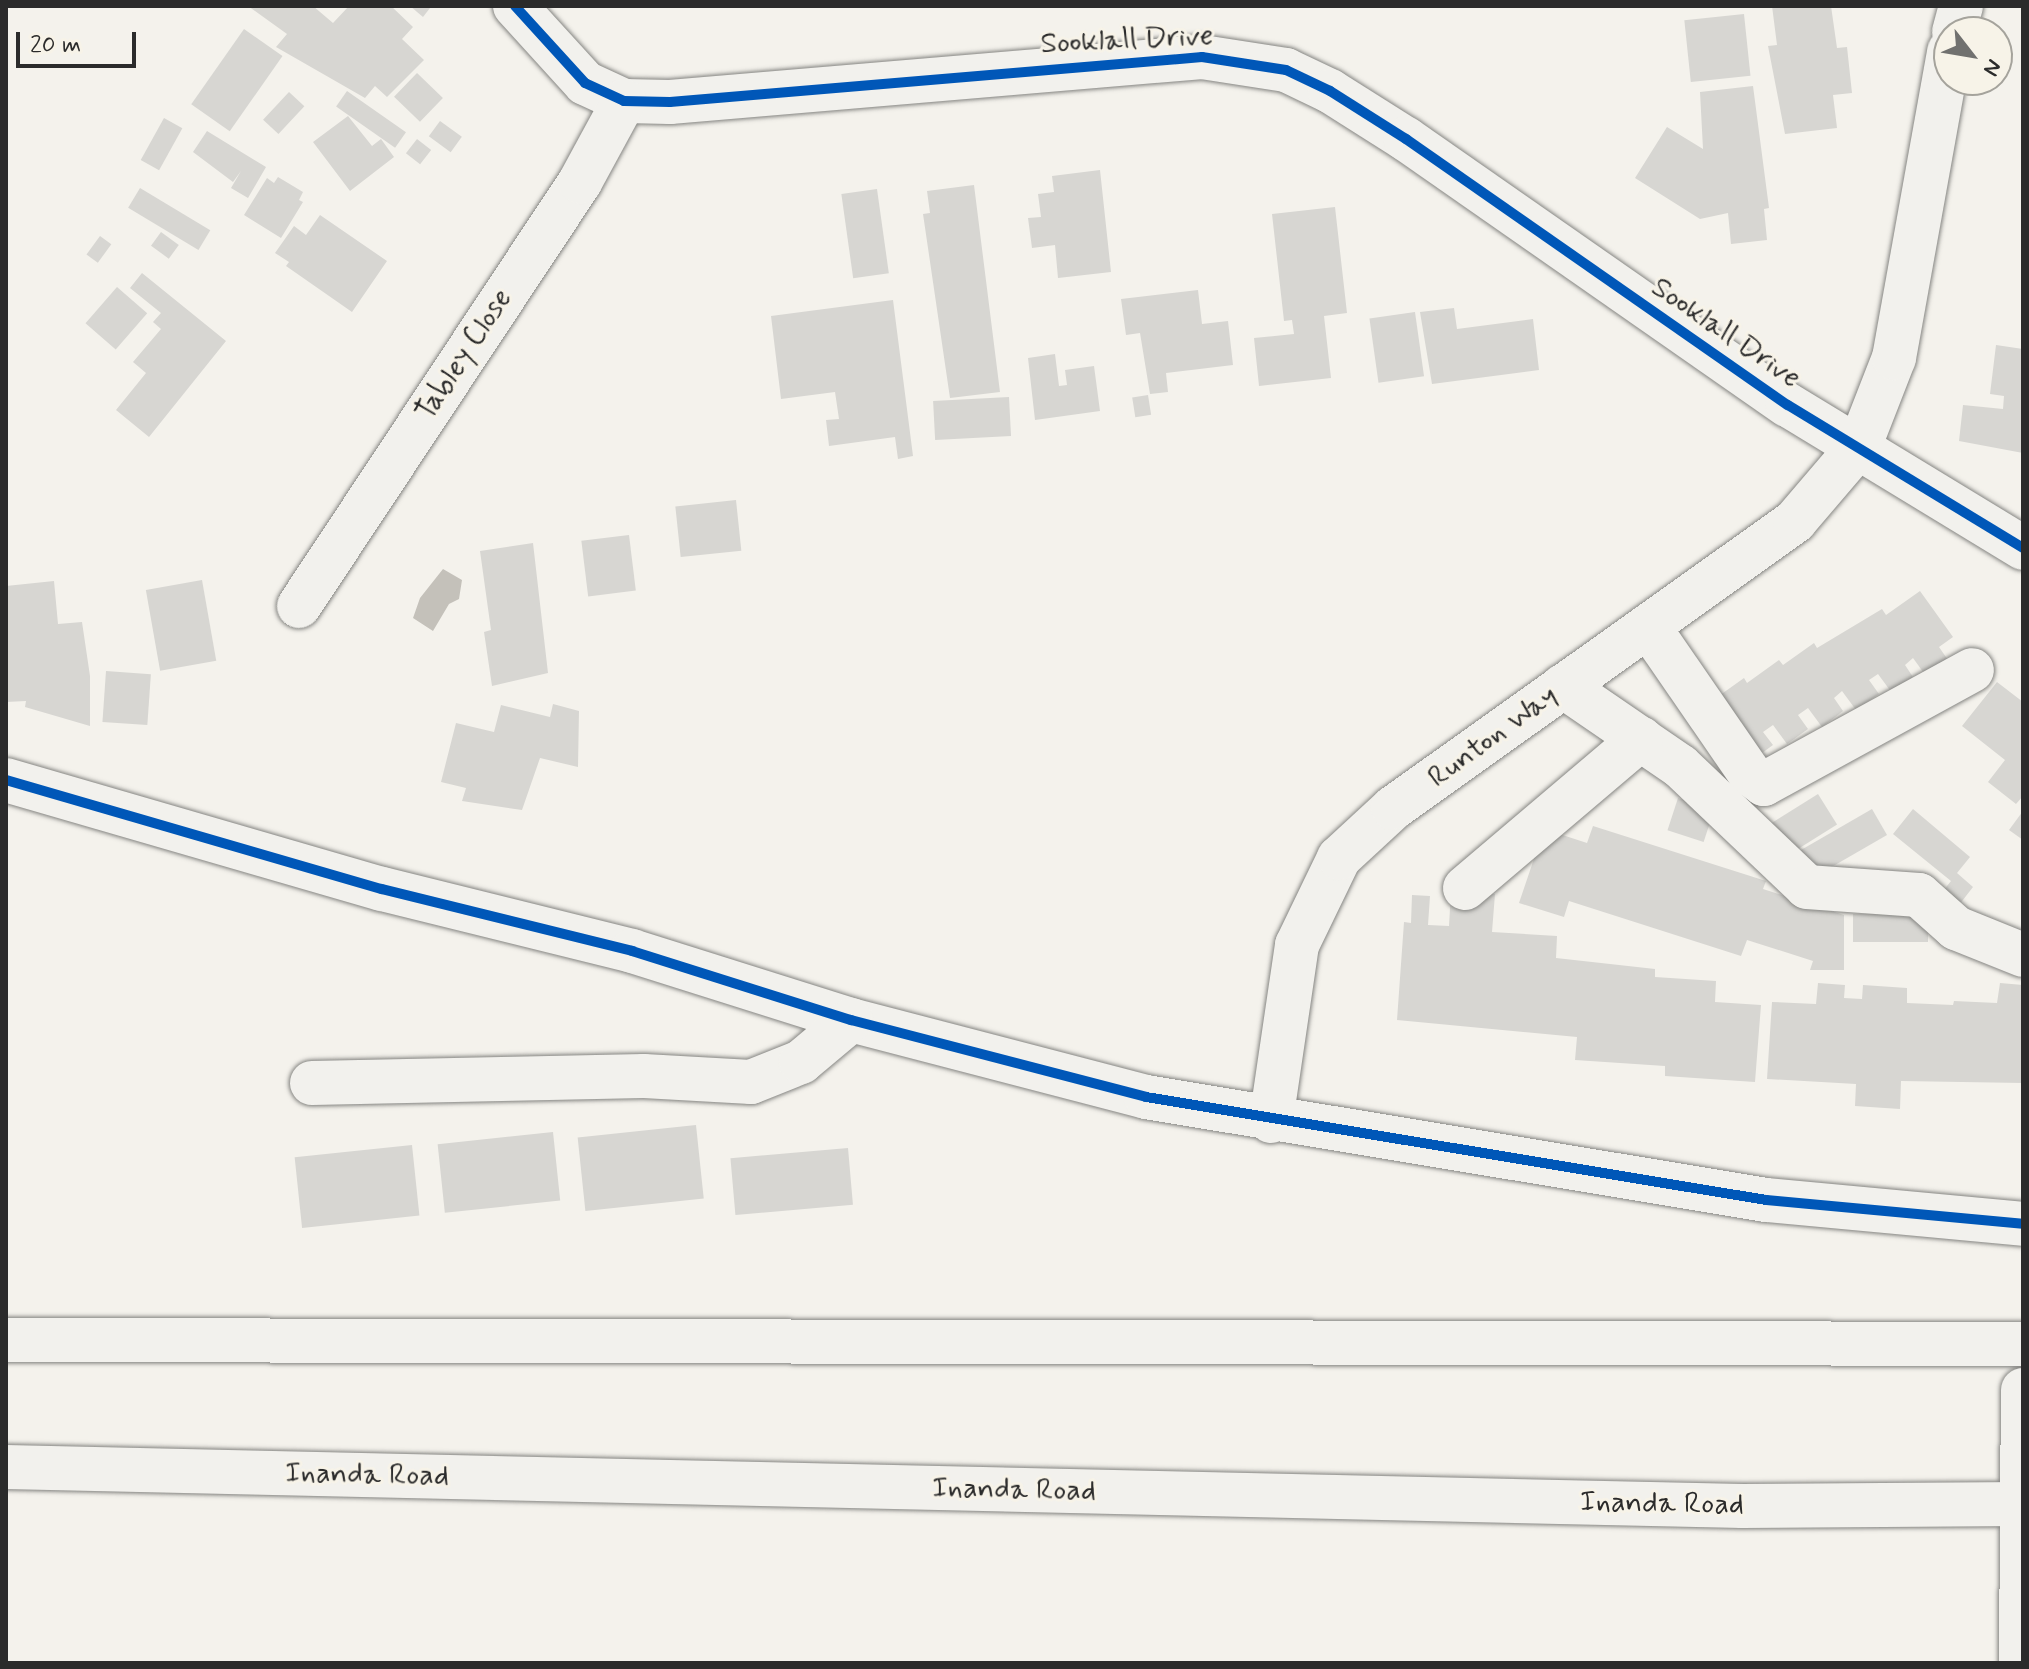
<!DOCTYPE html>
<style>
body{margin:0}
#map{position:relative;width:2029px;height:1669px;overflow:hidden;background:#f4f2ec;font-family:Mynerve,sans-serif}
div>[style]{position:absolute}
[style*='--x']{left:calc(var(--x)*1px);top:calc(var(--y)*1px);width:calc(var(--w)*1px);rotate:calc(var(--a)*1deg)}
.water>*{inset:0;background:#c4c1ba}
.building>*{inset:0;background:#d7d6d2;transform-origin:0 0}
.roads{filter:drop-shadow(0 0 2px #858582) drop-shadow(0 0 2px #858582)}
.minor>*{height:44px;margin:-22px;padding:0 22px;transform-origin:22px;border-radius:22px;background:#f2f1ed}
.major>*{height:44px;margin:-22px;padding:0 22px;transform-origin:22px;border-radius:22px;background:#f2f1ed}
.cycleway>*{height:10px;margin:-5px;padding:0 5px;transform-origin:5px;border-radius:5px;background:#0057b8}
span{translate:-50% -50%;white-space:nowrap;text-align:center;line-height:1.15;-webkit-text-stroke:6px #f7f3e8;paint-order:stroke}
.street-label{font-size:30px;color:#2b2b2b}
.frame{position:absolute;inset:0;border:8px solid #2b2b2b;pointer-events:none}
.north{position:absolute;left:1933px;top:16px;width:80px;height:80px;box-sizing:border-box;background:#f7f3e8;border:2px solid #a5a39c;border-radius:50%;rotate:121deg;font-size:22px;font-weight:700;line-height:32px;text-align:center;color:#2b2b2b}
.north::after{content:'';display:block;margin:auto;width:28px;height:36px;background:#71716f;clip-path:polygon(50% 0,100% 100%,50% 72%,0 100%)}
.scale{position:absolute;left:16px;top:32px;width:120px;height:36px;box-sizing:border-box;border:4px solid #2b2b2b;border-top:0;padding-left:10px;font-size:24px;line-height:28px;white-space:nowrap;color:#2b2b2b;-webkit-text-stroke:6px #f7f3e8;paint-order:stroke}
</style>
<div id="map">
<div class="water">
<div style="clip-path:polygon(443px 569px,462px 580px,459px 599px,449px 604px,433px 631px,413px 618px,420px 598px)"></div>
</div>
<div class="building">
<div style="clip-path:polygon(248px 6px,313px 6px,333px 23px,349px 6px,391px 6px,413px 27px,402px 39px,424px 60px,387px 97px,375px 86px,365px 98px,276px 47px,287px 34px)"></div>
<div style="clip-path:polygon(410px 6px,428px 6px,430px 8px,423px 17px)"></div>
<div style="clip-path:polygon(1772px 6px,1831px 6px,1837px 48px,1847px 47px,1852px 93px,1833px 95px,1837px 128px,1785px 134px,1768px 46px,1777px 45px)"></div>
<div style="left:1744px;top:14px;width:62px;height:60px;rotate:84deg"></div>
<div style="left:244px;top:29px;width:47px;height:92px;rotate:35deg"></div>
<div style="left:417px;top:73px;width:36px;height:33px;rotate:44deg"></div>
<div style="clip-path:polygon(1753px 86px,1769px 208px,1764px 209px,1767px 240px,1731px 244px,1728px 213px,1700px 219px,1635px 178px,1667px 127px,1703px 149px,1700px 92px)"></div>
<div style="left:347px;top:91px;width:72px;height:19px;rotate:35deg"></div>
<div style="left:289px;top:92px;width:21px;height:38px;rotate:43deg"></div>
<div style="clip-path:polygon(348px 116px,372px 146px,381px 139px,394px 157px,350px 191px,313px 142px)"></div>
<div style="left:164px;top:118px;width:21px;height:48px;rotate:29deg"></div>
<div style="left:440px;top:121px;width:27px;height:19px;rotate:36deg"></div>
<div style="clip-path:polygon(207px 131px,266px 167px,248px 198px,231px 188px,241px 171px,233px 182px,193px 152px)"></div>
<div style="left:417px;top:139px;width:18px;height:18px;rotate:38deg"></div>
<div style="clip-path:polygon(1100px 170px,1111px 272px,1058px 278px,1055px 245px,1032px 248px,1028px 218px,1041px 217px,1038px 194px,1054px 192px,1052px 176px)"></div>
<div style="clip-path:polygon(278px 177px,303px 192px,299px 200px,303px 202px,281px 238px,244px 215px,267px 178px,274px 183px)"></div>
<div style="clip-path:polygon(974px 185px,1000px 392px,950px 398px,923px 214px,930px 213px,927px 191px)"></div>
<div style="left:140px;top:188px;width:82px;height:23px;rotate:31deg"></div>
<div style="left:877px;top:189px;width:85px;height:36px;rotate:82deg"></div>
<div style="clip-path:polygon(1335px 207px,1347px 313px,1324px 316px,1331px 378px,1259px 386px,1254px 338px,1294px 334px,1292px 320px,1284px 321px,1272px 214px)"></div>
<div style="clip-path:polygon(320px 215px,387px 261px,352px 312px,286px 266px,289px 262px,275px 253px,294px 226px,306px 235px)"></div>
<div style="left:161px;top:232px;width:22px;height:17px;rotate:36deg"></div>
<div style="left:100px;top:236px;width:14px;height:23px;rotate:36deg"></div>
<div style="clip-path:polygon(142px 273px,226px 341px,149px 437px,116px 410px,146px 373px,133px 362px,161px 329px,153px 322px,161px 313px,130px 288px)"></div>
<div style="left:117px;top:287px;width:40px;height:48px;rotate:41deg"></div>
<div style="clip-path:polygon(1198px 290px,1202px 324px,1228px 321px,1233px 365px,1166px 373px,1168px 392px,1150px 394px,1140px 333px,1126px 335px,1121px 299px)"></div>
<div style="clip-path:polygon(893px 300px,913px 456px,898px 459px,895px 437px,829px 446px,826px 420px,839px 419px,835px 392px,781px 399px,771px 316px)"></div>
<div style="clip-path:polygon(1454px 308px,1457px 329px,1533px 319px,1539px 370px,1432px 384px,1420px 312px)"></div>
<div style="left:1415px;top:312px;width:65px;height:46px;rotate:82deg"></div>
<div style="clip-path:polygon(1996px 345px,2023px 349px,2023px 453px,1959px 441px,1963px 405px,2003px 409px,2004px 396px,1990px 394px)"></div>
<div style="clip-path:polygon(1055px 354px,1059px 386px,1067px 385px,1065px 370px,1094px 366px,1100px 411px,1035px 420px,1028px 358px)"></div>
<div style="left:1148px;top:395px;width:20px;height:16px;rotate:81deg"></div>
<div style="left:1009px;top:397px;width:39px;height:76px;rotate:87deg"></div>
<div style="left:736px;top:500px;width:51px;height:61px;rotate:84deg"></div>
<div style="left:629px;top:535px;width:56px;height:48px;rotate:83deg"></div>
<div style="clip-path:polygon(533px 543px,548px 673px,492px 686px,484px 632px,491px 630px,480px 551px)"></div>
<div style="left:202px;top:580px;width:82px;height:57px;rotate:80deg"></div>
<div style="clip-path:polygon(54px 581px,58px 624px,82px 622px,90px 676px,90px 726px,25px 707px,26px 701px,6px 702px,6px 586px)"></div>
<div style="clip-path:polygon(1920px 591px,1953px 637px,1939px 647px,1948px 660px,1926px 676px,1913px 658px,1905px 665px,1913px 677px,1892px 693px,1878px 674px,1869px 680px,1879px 694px,1856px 710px,1842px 691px,1834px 698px,1843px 711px,1822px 727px,1808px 708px,1798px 715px,1808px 729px,1787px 744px,1773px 725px,1763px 732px,1773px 745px,1751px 761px,1709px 703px,1744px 678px,1747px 683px,1779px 660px,1783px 665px,1814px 643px,1817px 648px,1882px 609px,1886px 615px)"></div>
<div style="left:106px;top:671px;width:45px;height:51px;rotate:4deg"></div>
<div style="clip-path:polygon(1997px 682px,2023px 702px,2023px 796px,2016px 804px,1988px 782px,2005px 760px,1962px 726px)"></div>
<div style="clip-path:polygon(553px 704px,579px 711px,578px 767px,540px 758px,522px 810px,462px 801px,466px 788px,441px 782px,456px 723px,494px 732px,501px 705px,550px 717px)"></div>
<div style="left:1818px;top:794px;width:36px;height:56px;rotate:58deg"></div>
<div style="left:1678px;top:798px;width:38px;height:34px;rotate:18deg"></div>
<div style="left:1872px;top:809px;width:30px;height:88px;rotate:60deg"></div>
<div style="clip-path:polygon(1913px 809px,1970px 857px,1957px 873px,1973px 887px,1952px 914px,1935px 901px,1951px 881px,1893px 834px)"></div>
<div style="clip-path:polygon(2023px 811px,2023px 840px,2009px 830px)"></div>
<div style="clip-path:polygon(1593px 826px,1766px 881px,1763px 889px,1844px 915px,1844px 970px,1810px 970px,1813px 961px,1747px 940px,1741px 956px,1569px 901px,1564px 917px,1519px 903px,1544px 829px,1587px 843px)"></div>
<div style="clip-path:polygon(1451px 891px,1495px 894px,1492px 932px,1557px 936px,1556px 958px,1655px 969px,1655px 977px,1716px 981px,1715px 1002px,1761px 1005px,1755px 1082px,1665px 1076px,1665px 1066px,1575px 1060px,1577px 1037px,1397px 1020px,1404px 922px,1411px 923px,1412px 895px,1430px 896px,1428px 925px,1449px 926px)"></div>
<div style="left:1853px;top:914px;width:75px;height:28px"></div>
<div style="clip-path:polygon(1818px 983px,1845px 985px,1844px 998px,1862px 999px,1863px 985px,1907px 988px,1907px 1003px,1953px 1005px,1954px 1001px,1997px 1003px,2000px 983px,2023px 985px,2023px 1083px,1901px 1081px,1900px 1109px,1855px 1106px,1856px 1084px,1767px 1079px,1772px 1002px,1816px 1004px)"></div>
<div style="left:696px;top:1125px;width:74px;height:119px;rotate:84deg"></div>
<div style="left:553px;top:1132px;width:69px;height:116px;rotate:84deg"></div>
<div style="left:412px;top:1145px;width:71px;height:118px;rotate:84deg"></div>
<div style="left:848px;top:1148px;width:57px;height:118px;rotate:85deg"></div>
</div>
<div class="roads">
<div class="minor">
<div style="--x:515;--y:6;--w:104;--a:47.7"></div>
<div style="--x:585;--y:83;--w:43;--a:24.8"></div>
<div style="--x:624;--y:101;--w:46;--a:1.2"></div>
<div style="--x:670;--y:102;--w:534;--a:-4.83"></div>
<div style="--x:1202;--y:57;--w:85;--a:8.8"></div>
<div style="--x:1286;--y:70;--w:49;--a:25.5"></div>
<div style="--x:1330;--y:91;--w:90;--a:32.3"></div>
<div style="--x:1406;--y:139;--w:465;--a:34.9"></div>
<div style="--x:1788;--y:405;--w:275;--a:31.3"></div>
<div style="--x:1954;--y:32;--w:27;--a:-75"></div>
<div style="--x:299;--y:606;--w:509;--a:-56.47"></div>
<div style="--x:580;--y:182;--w:92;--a:-61.5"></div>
<div style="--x:1648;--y:626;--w:180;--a:55.4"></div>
<div style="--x:1750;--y:774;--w:17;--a:36"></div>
<div style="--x:1764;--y:784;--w:237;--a:-28.7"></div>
<div style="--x:1563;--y:686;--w:142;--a:34.4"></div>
<div style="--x:1680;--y:766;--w:175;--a:43.6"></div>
<div style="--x:1807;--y:887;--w:112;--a:4.1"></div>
<div style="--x:1919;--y:895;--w:50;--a:41.7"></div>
<div style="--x:1956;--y:928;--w:72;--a:21.9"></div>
<div style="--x:6;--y:780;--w:391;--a:16.2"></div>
<div style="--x:382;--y:889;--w:258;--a:13.9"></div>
<div style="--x:632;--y:951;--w:230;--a:17.5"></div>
<div style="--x:851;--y:1020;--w:305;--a:14.6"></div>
<div style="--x:1146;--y:1097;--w:628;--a:9.43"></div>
<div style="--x:1766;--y:1200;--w:258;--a:5.3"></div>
<div style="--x:1465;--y:888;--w:231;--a:-40.3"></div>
<div style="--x:312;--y:1083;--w:332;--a:-1.2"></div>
<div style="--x:644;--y:1076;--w:107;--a:3.2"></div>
<div style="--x:751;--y:1082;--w:54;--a:-21.8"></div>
<div style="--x:801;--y:1062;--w:65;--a:-40"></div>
<div style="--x:1271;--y:1121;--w:178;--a:-81.6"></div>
<div style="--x:1297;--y:945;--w:97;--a:-64.2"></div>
<div style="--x:1339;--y:858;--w:74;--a:-42.8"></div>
<div style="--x:1393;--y:808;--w:494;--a:-35.5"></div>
<div style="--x:1795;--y:521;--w:100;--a:-49.5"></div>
<div style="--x:1860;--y:445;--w:93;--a:-68.7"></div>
<div style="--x:1894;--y:358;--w:312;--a:-79.8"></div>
<div style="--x:2021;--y:1663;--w:273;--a:-89.6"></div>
</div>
<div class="major">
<div style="--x:6;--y:1340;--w:2017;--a:0.11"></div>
<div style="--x:6;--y:1467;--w:1737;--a:1.29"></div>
<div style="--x:1743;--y:1506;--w:280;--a:-0.4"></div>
</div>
</div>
<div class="cycleway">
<div style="--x:515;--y:6;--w:104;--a:47.7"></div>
<div style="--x:585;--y:83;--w:43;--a:24.8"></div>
<div style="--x:624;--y:101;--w:46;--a:1.2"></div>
<div style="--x:670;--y:102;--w:534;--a:-4.83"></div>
<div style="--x:1202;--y:57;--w:85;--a:8.8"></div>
<div style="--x:1286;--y:70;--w:49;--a:25.5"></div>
<div style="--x:1330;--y:91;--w:90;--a:32.3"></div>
<div style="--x:1406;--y:139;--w:465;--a:34.9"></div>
<div style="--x:1788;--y:405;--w:275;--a:31.3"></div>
<div style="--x:6;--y:780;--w:391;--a:16.2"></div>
<div style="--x:382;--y:889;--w:258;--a:13.9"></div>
<div style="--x:632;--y:951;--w:230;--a:17.5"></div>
<div style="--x:851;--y:1020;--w:305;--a:14.6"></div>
<div style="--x:1146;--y:1097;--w:628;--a:9.43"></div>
<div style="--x:1766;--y:1200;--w:258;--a:5.3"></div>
</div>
<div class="street-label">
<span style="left:1127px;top:40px;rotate:-3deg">Sooklall Drive</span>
<span style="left:1726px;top:333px;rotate:34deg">Sooklall Drive</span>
<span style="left:464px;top:355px;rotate:-57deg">Tabley Close</span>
<span style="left:1493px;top:737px;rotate:-36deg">Runton Way</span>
<span style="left:367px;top:1475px;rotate:1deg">Inanda Road</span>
<span style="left:1014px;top:1490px;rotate:1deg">Inanda Road</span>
<span style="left:1662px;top:1504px;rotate:1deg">Inanda Road</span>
</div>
<div class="frame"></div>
<div class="north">N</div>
<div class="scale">20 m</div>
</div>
